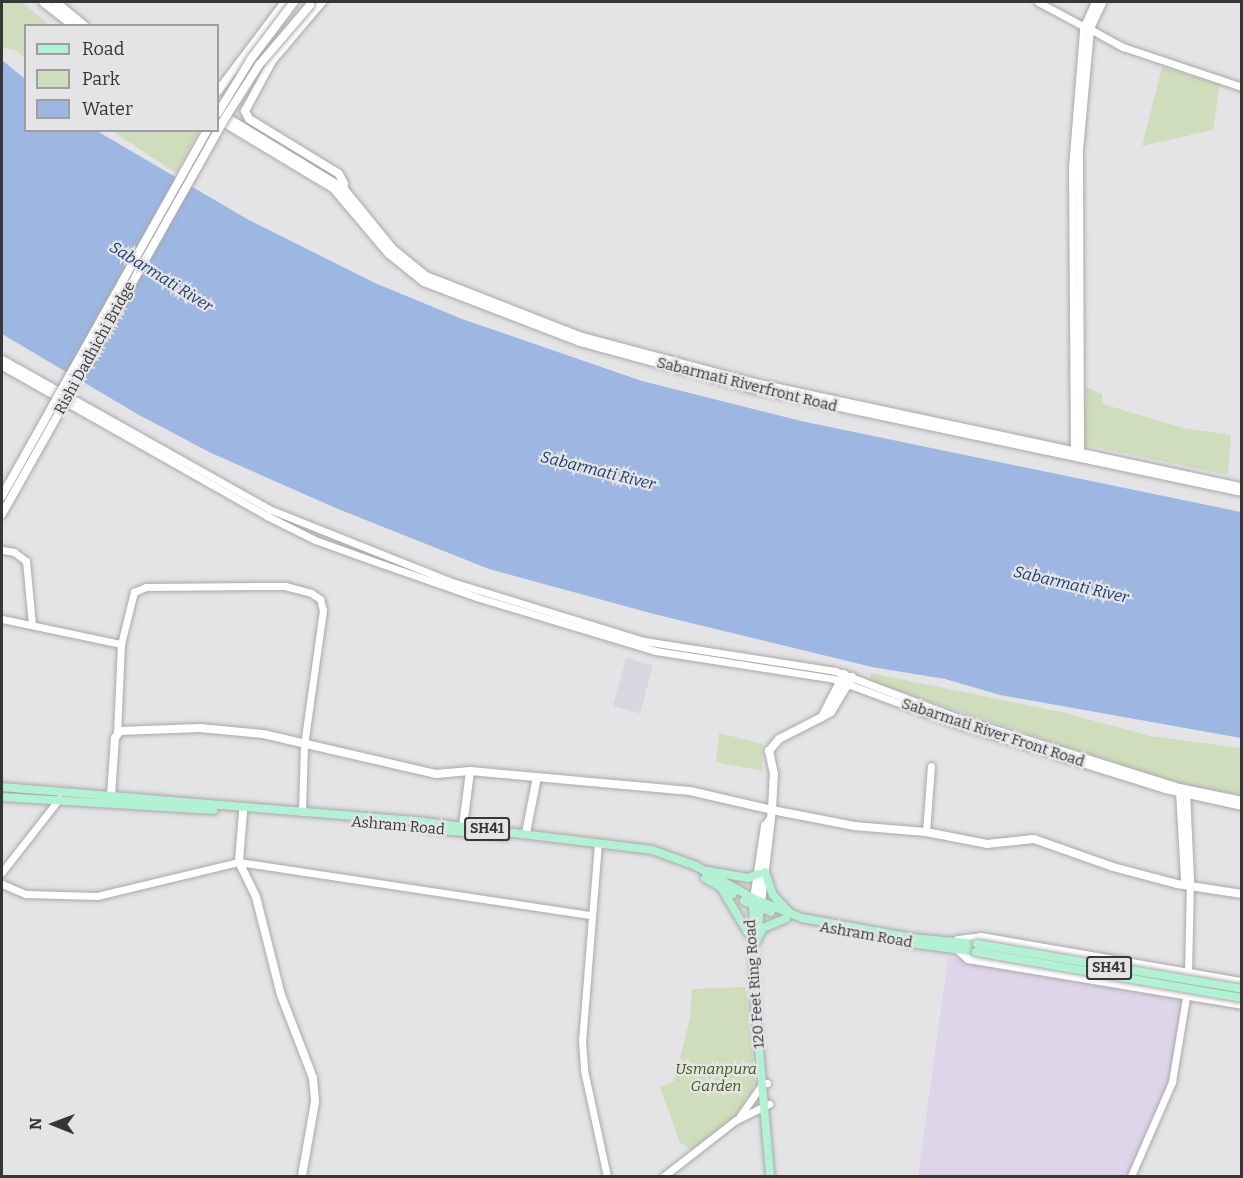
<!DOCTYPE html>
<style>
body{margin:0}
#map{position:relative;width:1243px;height:1178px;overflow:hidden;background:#e4e4e6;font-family:Bitter,serif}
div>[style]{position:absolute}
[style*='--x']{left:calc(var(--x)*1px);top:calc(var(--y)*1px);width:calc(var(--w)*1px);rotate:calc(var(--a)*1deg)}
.built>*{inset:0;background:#d7d7e0;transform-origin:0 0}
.education>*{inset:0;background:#dfd5ea}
.green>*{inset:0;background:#cfddbc}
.water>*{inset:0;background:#9db7e2}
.roads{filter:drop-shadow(0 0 2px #a9a9ab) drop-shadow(0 0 2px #a9a9ab)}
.tertiary>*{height:7px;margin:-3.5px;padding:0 3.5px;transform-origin:3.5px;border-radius:3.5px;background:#fff}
.secondary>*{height:8px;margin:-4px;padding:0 4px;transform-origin:4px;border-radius:4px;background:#fff}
.primary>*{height:8px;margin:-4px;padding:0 4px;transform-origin:4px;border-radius:4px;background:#b3f1d4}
.bridges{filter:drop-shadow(0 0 2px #a9a9ab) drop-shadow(0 0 2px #a9a9ab)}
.secondary-bridge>*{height:8px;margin:-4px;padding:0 4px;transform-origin:4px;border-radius:4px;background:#fff}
.primary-bridge>*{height:8px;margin:-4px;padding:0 4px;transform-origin:4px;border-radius:4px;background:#b3f1d4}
span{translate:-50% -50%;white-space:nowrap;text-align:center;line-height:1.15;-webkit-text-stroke:4.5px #e4e4e6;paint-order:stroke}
.shield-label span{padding:2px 4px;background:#e4e4e6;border:2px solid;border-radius:4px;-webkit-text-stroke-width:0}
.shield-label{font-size:14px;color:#363636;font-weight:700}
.street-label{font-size:15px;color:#363636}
.park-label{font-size:15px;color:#425912;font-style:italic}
.water-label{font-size:16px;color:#1b3a6f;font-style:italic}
.frame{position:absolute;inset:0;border:3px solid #363636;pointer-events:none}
.legend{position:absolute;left:24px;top:24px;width:195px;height:108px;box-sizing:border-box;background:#e4e4e6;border:2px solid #9e9ea0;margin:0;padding:8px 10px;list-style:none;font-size:18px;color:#363636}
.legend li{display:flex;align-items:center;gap:12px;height:30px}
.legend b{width:30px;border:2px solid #9e9ea0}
.north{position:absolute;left:24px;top:1094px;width:60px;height:60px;-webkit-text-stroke:4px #e4e4e6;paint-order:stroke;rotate:271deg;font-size:16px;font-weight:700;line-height:24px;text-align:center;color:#363636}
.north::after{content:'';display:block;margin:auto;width:21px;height:27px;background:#363636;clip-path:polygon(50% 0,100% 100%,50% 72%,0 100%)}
</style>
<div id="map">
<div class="built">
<div style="left:626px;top:658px;width:28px;height:50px;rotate:15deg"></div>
</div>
<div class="education">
<div style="clip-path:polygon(948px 957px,1185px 1000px,1166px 1091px,1128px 1176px,918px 1176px)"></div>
</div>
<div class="green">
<div style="clip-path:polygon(2px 2px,22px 2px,48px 24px,26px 26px,25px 58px,15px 50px,2px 48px)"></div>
<div style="clip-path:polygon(1162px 67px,1220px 84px,1213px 130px,1142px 146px)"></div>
<div style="clip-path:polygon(199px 131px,176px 173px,112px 131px,199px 130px)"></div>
<div style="clip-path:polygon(1086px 387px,1102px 394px,1103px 404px,1183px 428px,1231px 435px,1228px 475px,1085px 445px)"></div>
<div style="clip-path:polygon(871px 673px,1061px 712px,1150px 736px,1241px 748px,1241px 795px,1181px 784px,949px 708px,869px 681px)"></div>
<div style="clip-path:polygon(719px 733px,763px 744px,762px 771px,716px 762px)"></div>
<div style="clip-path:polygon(745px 987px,755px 1079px,752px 1092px,734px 1118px,693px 1151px,680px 1143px,660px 1087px,674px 1081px,690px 1018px,692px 989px)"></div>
</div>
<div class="water">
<div style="clip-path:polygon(2px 60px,25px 79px,26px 130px,97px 131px,247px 219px,375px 283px,462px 319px,642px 381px,801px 421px,1241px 512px,1241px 738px,1000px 695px,945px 679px,872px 667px,654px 614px,489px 569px,338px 509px,211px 453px,139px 415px,2px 334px)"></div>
</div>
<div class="roads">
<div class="tertiary">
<div style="--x:1038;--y:2;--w:51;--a:28.1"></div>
<div style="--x:1085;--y:24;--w:24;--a:-66"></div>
<div style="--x:1090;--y:28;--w:29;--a:-65"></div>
<div style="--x:1090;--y:29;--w:38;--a:29"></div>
<div style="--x:1123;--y:47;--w:126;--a:18.6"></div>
<div style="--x:2;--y:359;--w:306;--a:29.3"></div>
<div style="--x:269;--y:509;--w:194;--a:21.8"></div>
<div style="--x:449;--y:581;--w:204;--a:17.1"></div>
<div style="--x:644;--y:641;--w:193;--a:8.9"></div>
<div style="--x:835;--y:671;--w:123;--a:20.9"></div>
<div style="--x:950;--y:715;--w:240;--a:17.5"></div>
<div style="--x:1179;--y:787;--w:64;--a:11.7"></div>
<div style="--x:2;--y:366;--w:305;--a:29.5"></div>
<div style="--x:267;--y:516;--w:54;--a:26.6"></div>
<div style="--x:315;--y:540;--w:71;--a:19.7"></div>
<div style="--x:382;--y:564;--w:100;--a:19.3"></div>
<div style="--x:476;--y:597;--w:188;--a:16.7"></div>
<div style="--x:656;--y:651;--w:180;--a:8.9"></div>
<div style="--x:834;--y:679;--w:124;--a:20.3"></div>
<div style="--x:950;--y:722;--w:225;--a:17.3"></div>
<div style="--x:1165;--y:789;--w:79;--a:12.4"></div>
<div style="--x:1074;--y:455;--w:287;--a:-90.4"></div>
<div style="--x:1072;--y:168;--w:138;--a:-85.4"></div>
<div style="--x:1080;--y:455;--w:305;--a:-90.2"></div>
<div style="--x:1079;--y:150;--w:122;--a:-84.8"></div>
<div style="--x:1090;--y:28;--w:7;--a:-153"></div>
<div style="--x:1084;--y:25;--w:6;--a:99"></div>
<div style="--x:1083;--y:31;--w:6;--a:0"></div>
<div style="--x:2;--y:550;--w:12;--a:9"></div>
<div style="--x:14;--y:552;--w:15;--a:37"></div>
<div style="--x:26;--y:561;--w:64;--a:84.6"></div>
<div style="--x:2;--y:619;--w:122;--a:11.9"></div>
<div style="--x:117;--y:734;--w:90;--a:-87.5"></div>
<div style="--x:121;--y:644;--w:54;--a:-76"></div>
<div style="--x:134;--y:592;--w:13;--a:-23"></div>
<div style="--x:146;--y:587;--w:112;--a:-0.5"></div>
<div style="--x:258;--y:586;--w:27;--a:0"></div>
<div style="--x:285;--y:586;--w:27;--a:15"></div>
<div style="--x:311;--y:593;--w:11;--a:34"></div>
<div style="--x:320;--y:599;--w:11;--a:75"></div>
<div style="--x:323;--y:610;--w:136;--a:98"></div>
<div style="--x:304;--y:745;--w:67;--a:91.7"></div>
<div style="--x:1179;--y:791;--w:87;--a:86.7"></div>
<div style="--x:1184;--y:878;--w:9;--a:63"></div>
<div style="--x:1186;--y:791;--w:88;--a:87.4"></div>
<div style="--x:1190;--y:879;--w:98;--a:91.2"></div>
<div style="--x:926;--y:832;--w:66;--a:-85.7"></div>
<div style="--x:598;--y:843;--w:198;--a:94.6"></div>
<div style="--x:582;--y:1040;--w:30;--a:86"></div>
<div style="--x:584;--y:1070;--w:108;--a:77.8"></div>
<div style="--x:2;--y:872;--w:93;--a:-52"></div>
<div style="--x:2;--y:884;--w:26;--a:23"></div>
<div style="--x:26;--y:894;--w:71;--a:1.6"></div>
<div style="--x:97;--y:896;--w:146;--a:-13.5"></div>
<div style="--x:239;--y:862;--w:356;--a:8.6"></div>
<div style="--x:740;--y:1116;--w:39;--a:-55"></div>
<div style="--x:762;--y:1084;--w:5;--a:-11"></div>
<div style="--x:664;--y:1176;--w:91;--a:-37.9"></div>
<div style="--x:736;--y:1120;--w:37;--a:-26"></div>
<div style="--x:1131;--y:1176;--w:103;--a:-66.4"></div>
<div style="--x:1172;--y:1082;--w:92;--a:-80.6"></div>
</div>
<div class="secondary">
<div style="--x:43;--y:2;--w:39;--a:38"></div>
<div style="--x:56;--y:2;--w:38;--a:40"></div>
<div style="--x:322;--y:2;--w:77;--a:130.3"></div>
<div style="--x:272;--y:61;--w:57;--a:118.4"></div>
<div style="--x:245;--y:111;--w:9;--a:63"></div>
<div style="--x:249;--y:119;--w:105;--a:31.4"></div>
<div style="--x:339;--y:174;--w:11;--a:63"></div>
<div style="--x:344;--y:184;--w:6;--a:108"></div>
<div style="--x:218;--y:91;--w:111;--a:-53"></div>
<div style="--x:218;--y:112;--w:148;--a:31.4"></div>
<div style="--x:344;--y:189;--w:77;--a:50.8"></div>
<div style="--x:393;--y:249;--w:43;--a:39.3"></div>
<div style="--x:426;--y:276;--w:168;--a:21.4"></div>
<div style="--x:582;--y:337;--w:179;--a:14.9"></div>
<div style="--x:755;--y:383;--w:498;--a:12.1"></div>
<div style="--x:218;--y:119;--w:134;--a:31"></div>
<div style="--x:333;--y:188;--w:87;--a:49.7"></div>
<div style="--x:389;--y:254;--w:45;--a:38.7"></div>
<div style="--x:424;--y:282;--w:167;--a:21"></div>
<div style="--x:580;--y:342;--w:175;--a:15.2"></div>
<div style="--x:749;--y:388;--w:504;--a:11.91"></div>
<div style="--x:844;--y:674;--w:48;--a:117.1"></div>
<div style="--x:822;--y:717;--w:10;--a:-29"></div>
<div style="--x:831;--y:712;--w:41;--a:-59"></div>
<div style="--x:111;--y:796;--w:58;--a:-86.1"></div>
<div style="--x:115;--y:738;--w:9;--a:-54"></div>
<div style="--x:120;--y:731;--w:80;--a:-2.1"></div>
<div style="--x:200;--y:728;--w:63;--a:5.4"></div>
<div style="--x:263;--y:734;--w:178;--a:13"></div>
<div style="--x:436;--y:774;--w:34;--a:-5"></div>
<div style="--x:470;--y:771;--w:221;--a:5.2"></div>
<div style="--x:690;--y:791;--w:84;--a:13"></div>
<div style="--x:772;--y:810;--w:36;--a:-87"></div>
<div style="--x:774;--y:774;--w:24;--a:-102"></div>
<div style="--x:769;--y:751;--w:16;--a:-50"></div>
<div style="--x:779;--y:739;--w:48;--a:-27.1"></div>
<div style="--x:243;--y:812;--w:50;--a:94.6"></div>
<div style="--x:239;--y:862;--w:39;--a:64"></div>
<div style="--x:256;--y:897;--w:101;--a:75.7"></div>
<div style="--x:281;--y:995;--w:89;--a:68.9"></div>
<div style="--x:313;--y:1078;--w:24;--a:85"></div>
<div style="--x:315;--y:1102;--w:75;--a:100"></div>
<div style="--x:463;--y:826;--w:55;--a:-82.7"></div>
<div style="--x:526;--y:833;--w:57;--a:-78.9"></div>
<div style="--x:754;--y:899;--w:74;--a:-81.4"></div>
<div style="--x:765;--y:826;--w:8;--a:-50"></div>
<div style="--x:761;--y:902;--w:93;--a:-83.2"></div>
<div style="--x:772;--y:810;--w:84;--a:11"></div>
<div style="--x:854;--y:826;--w:72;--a:4.8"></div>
<div style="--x:926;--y:832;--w:62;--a:11.1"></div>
<div style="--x:987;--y:844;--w:47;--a:-6.1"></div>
<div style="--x:1034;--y:839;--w:84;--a:19.5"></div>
<div style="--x:1113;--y:867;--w:66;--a:14.9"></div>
<div style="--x:1177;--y:884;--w:66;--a:8.7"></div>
<div style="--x:958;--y:940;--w:23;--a:-7"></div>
<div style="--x:981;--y:937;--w:265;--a:9.8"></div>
<div style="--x:957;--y:949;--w:15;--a:42"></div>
<div style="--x:968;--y:959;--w:278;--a:9.5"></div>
</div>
<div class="primary">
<div style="--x:2;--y:787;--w:423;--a:4.7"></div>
<div style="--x:424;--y:822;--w:230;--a:7"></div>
<div style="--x:652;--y:850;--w:47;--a:20"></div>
<div style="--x:696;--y:866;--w:67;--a:29.6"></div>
<div style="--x:754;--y:899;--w:52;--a:21.6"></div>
<div style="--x:802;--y:918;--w:112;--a:10.3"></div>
<div style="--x:912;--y:938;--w:65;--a:5.3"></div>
<div style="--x:2;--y:797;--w:212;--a:3.5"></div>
<div style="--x:430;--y:829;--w:76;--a:5.3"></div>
<div style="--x:708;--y:871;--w:41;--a:9.9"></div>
<div style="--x:748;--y:878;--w:11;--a:-22"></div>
<div style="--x:765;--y:872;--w:24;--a:71"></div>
<div style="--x:773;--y:895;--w:23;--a:47"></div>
<div style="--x:705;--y:878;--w:32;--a:30"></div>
<div style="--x:723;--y:891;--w:50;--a:58.8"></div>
<div style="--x:744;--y:901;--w:29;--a:22"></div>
<div style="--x:753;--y:902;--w:101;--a:88.9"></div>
<div style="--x:755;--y:1003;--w:174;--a:85"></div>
<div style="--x:758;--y:937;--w:10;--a:-61"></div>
<div style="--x:763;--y:928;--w:25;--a:-23"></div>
<div style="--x:757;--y:940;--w:35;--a:-85"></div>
<div style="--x:903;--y:942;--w:74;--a:7.8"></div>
</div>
</div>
<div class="bridges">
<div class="secondary-bridge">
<div style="--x:218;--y:113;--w:63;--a:-58.6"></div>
<div style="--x:251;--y:59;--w:71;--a:-53"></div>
<div style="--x:2;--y:496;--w:420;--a:-60.7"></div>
<div style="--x:2;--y:514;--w:449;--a:-60.6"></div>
<div style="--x:222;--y:123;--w:69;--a:-57.5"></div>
<div style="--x:259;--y:65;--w:79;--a:-49.6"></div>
</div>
<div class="primary-bridge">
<div style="--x:977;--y:944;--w:269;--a:9.6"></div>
<div style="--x:976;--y:952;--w:270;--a:9.8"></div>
</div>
</div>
<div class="shield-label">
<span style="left:487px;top:829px">SH41</span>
<span style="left:1109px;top:968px">SH41</span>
</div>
<div class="street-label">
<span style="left:95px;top:348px;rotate:-61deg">Rishi Dadhichi Bridge</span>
<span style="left:747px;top:385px;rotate:14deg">Sabarmati Riverfront Road</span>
<span style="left:993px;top:733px;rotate:18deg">Sabarmati River Front Road</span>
<span style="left:398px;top:826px;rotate:5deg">Ashram Road</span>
<span style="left:866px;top:935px;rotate:10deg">Ashram Road</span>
<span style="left:755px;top:984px;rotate:-94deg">120 Feet Ring Road</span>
</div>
<div class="park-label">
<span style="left:716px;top:1078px">Usmanpura<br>Garden</span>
</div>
<div class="water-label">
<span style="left:161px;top:277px;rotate:32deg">Sabarmati River</span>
<span style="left:598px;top:471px;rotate:14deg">Sabarmati River</span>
<span style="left:1071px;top:585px;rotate:13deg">Sabarmati River</span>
</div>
<div class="frame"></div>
<ul class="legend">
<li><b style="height:8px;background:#b3f1d4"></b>Road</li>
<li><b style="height:16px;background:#cfddbc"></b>Park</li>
<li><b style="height:16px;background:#9db7e2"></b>Water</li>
</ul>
<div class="north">N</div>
</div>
